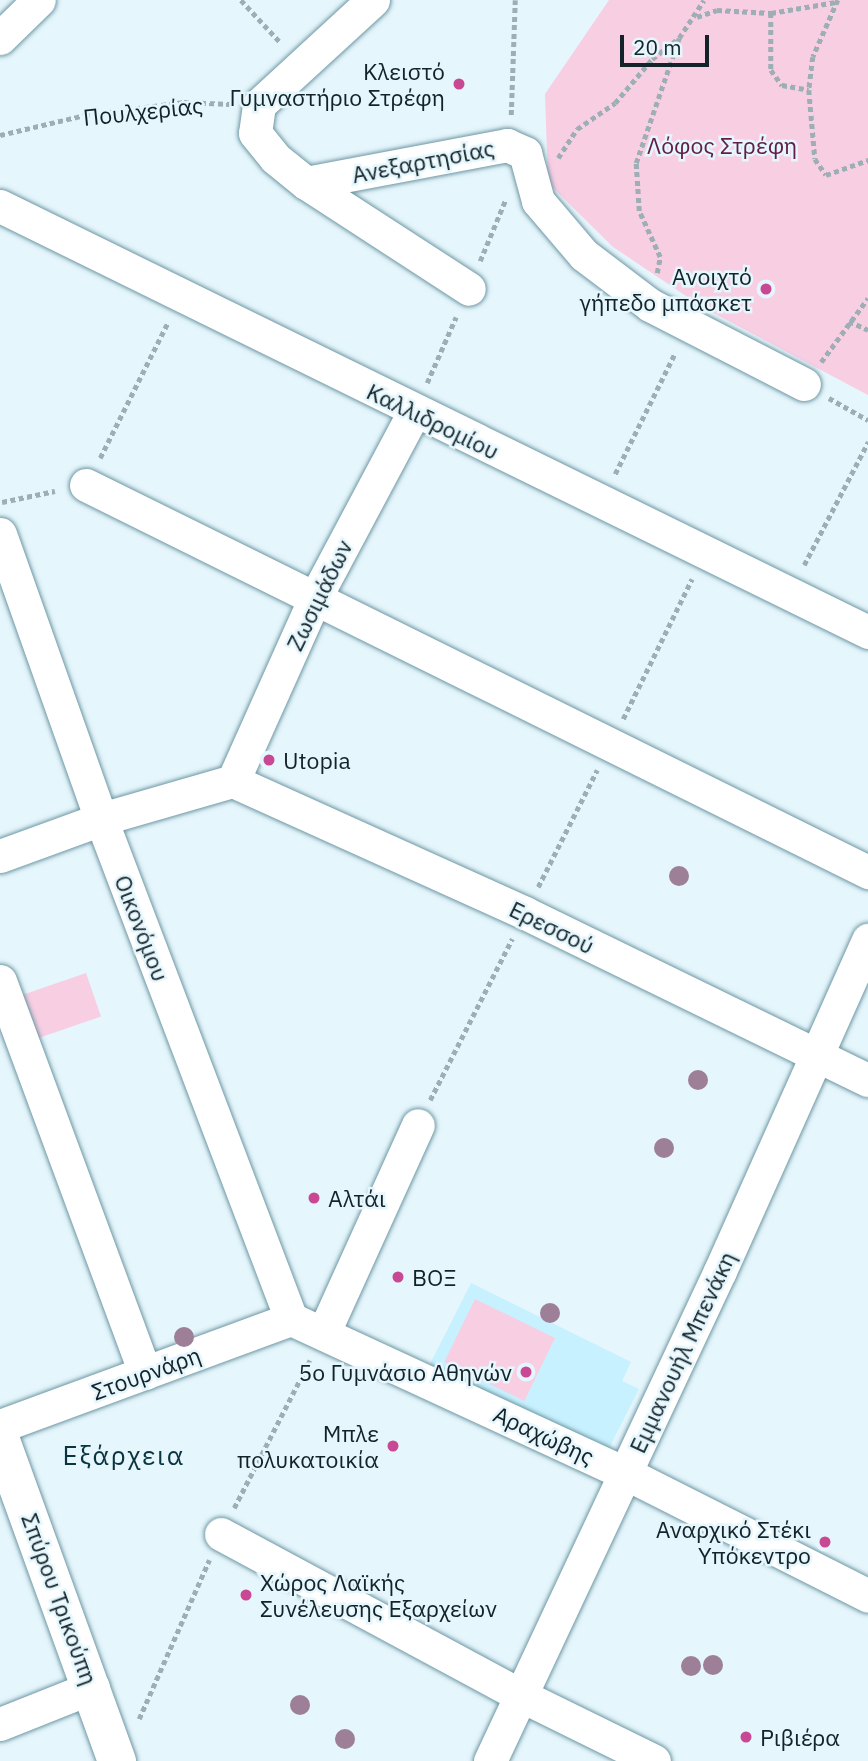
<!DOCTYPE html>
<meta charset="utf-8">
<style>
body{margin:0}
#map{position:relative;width:868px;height:1761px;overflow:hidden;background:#e5f6fc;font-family:"IBM Plex Sans",sans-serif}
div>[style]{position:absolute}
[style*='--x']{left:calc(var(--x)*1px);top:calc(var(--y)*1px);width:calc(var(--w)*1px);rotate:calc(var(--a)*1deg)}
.built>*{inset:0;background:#c7f1fe}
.green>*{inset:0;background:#f8cee3;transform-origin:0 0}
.path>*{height:4.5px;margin-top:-2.25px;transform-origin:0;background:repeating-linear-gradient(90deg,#9daeb4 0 5px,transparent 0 8.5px)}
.roads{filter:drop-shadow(0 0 2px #6e97a4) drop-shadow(0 0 2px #6e97a4)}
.street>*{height:33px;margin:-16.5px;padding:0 16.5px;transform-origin:16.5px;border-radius:16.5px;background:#fff}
.secondary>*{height:38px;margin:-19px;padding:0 19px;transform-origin:19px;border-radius:19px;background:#fff}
.trees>*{width:20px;height:20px;margin:-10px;border-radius:50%;background:#9d7f98}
.dots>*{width:19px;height:19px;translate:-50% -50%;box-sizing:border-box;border:4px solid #e5f6fc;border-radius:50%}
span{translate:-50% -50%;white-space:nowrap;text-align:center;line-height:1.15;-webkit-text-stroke:5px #e5f6fc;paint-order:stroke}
.poi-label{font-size:23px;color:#132329}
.right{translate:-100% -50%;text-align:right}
.left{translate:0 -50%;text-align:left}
.street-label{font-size:23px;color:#132329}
.park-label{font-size:23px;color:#621e47}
.quarter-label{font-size:26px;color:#0a3540;letter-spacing:2px}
.scale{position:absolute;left:620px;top:35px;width:89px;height:32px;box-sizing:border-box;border:4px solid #132329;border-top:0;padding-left:9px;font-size:21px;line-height:24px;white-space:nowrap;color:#132329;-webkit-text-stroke:5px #e5f6fc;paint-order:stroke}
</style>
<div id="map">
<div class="built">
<div style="clip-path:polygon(471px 1283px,631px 1362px,622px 1381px,639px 1389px,603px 1460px,426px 1372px)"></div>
</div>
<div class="green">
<div style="clip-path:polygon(609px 0,868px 0,868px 395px,704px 308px,613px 247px,548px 183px,545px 94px)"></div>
<div style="left:86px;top:973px;width:46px;height:72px;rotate:71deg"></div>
<div style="left:475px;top:1299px;width:89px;height:70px;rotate:26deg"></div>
</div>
<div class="path">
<div style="--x:241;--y:0;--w:59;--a:47.1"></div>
<div style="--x:838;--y:0;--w:62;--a:113.7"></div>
<div style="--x:813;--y:57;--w:33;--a:97"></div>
<div style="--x:809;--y:90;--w:69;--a:85"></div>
<div style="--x:815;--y:159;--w:19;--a:55"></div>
<div style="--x:826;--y:175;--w:45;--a:-19.7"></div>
<div style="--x:771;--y:13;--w:57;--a:90"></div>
<div style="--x:771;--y:70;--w:19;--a:54"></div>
<div style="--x:782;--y:85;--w:27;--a:10"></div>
<div style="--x:697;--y:17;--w:21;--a:-19"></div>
<div style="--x:717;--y:10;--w:54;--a:3.2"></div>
<div style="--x:771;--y:13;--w:66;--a:-9.6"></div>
<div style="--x:511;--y:115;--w:115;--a:-88"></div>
<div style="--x:0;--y:135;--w:87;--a:-13.2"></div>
<div style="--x:85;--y:115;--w:100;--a:-7.5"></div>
<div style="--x:184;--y:102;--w:46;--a:2.5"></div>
<div style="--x:558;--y:158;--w:35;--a:-57"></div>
<div style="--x:577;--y:129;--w:46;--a:-34.4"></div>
<div style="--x:615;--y:103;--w:57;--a:-49.9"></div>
<div style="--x:652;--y:59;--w:34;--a:-38"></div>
<div style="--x:679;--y:38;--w:45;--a:-56.7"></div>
<div style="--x:480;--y:261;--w:65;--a:-67.4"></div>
<div style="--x:657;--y:273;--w:16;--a:-79"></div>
<div style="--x:660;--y:257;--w:51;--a:-114.5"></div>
<div style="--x:639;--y:211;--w:48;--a:-93.6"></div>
<div style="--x:636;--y:163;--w:132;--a:-71"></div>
<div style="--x:849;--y:321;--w:21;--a:25"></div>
<div style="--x:821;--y:362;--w:79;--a:-53.7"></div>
<div style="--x:427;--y:383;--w:72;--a:-66.3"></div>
<div style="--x:829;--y:398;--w:45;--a:29.4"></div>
<div style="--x:100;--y:458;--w:152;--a:-63.4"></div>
<div style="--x:615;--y:474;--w:135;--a:-63.6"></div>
<div style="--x:2;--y:502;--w:54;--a:-11.7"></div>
<div style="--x:804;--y:565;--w:139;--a:-62.5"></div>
<div style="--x:623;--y:719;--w:156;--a:-63.8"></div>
<div style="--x:538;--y:887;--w:131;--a:-63.2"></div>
<div style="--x:430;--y:1100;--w:181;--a:-63"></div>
<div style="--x:234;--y:1508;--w:166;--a:-62.8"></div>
<div style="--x:139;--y:1719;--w:174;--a:-66.2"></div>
</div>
<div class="roads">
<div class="street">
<div style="--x:373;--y:0;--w:155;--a:137.4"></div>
<div style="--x:259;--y:105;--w:28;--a:98"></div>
<div style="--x:255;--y:133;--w:32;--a:51"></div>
<div style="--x:275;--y:158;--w:40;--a:39"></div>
<div style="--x:306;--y:183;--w:194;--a:33"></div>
<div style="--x:0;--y:38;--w:54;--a:-44.3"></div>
<div style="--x:306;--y:183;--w:205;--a:-10.7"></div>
<div style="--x:507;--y:145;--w:20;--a:24"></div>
<div style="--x:525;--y:153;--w:50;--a:74.8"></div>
<div style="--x:538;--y:201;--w:71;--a:49.6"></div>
<div style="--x:584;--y:255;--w:83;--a:37.1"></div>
<div style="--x:650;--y:305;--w:173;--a:27.2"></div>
<div style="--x:0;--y:206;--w:967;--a:26.14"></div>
<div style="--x:86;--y:485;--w:873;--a:26.33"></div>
<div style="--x:0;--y:534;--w:302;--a:70.5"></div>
<div style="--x:101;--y:819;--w:535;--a:69.19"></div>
<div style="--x:233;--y:781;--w:320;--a:24.3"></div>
<div style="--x:525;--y:913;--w:381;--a:26"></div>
<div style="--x:233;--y:781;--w:201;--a:-65.9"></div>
<div style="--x:315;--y:598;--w:211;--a:-62"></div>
<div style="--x:0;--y:856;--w:108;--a:-20.1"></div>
<div style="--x:101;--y:819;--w:137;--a:-16.1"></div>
<div style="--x:0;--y:981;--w:418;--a:69.7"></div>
<div style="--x:291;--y:1319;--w:368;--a:24.8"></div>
<div style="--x:625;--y:1473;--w:272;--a:26.8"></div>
<div style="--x:324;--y:1332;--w:227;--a:-65.6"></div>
<div style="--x:0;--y:1426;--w:310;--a:-20.2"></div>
<div style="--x:221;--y:1534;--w:342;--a:28.3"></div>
<div style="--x:522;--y:1696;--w:147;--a:26.2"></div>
<div style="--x:0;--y:1724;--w:100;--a:-21.7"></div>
<div style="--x:490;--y:1761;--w:541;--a:-64.86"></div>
<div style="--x:720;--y:1271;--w:363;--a:-65.9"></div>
</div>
<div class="secondary">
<div style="--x:0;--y:1438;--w:344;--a:70.1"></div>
</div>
</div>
<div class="trees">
<div style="left:679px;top:876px"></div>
<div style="left:698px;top:1080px"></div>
<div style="left:664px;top:1148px"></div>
<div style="left:550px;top:1313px"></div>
<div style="left:184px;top:1337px"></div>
<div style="left:713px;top:1665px"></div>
<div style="left:691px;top:1666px"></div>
<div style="left:300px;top:1705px"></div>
<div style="left:345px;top:1739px"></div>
</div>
<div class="dots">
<div style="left:459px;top:84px;background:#c84894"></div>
<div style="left:766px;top:289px;background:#c84894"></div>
<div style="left:269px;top:760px;background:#c84894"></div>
<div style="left:314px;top:1198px;background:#c84894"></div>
<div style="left:398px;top:1277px;background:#c84894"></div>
<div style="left:526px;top:1372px;background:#c84894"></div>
<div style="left:393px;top:1446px;background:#c84894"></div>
<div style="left:825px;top:1542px;background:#c84894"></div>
<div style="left:246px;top:1595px;background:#c84894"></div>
<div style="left:746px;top:1737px;background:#c84894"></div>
</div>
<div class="poi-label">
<span class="right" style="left:445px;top:84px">Κλειστό<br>Γυμναστήριο Στρέφη</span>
<span class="right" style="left:752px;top:289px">Ανοιχτό<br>γήπεδο μπάσκετ</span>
<span class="left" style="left:283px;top:760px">Utopia</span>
<span class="left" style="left:328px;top:1198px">Αλτάι</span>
<span class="left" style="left:412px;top:1277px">ΒΟΞ</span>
<span class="right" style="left:512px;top:1372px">5ο Γυμνάσιο Αθηνών</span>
<span class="right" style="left:379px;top:1446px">Μπλε<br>πολυκατοικία</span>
<span class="right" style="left:811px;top:1542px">Αναρχικό Στέκι<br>Υπόκεντρο</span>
<span class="left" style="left:260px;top:1595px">Χώρος Λαϊκής<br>Συνέλευσης Εξαρχείων</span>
<span class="left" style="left:760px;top:1737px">Ριβιέρα</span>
</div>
<div class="street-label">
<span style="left:143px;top:111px;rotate:-6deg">Πουλχερίας</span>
<span style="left:423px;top:161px;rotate:-11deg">Ανεξαρτησίας</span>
<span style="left:433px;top:421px;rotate:26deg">Καλλιδρομίου</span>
<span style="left:319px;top:595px;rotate:-64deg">Ζωσιμάδων</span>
<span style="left:552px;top:927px;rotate:26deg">Ερεσσού</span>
<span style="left:142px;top:928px;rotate:69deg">Οικονόμου</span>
<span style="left:682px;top:1352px;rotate:-65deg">Εμμανουήλ Μπενάκη</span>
<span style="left:146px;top:1373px;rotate:-20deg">Στουρνάρη</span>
<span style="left:544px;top:1435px;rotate:25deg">Αραχώβης</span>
<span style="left:60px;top:1599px;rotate:70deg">Σπύρου Τρικούπη</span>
</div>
<div class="park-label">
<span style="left:722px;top:145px">Λόφος Στρέφη</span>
</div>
<div class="quarter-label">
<span style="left:124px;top:1456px">Εξάρχεια</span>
</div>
<div class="scale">20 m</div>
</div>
